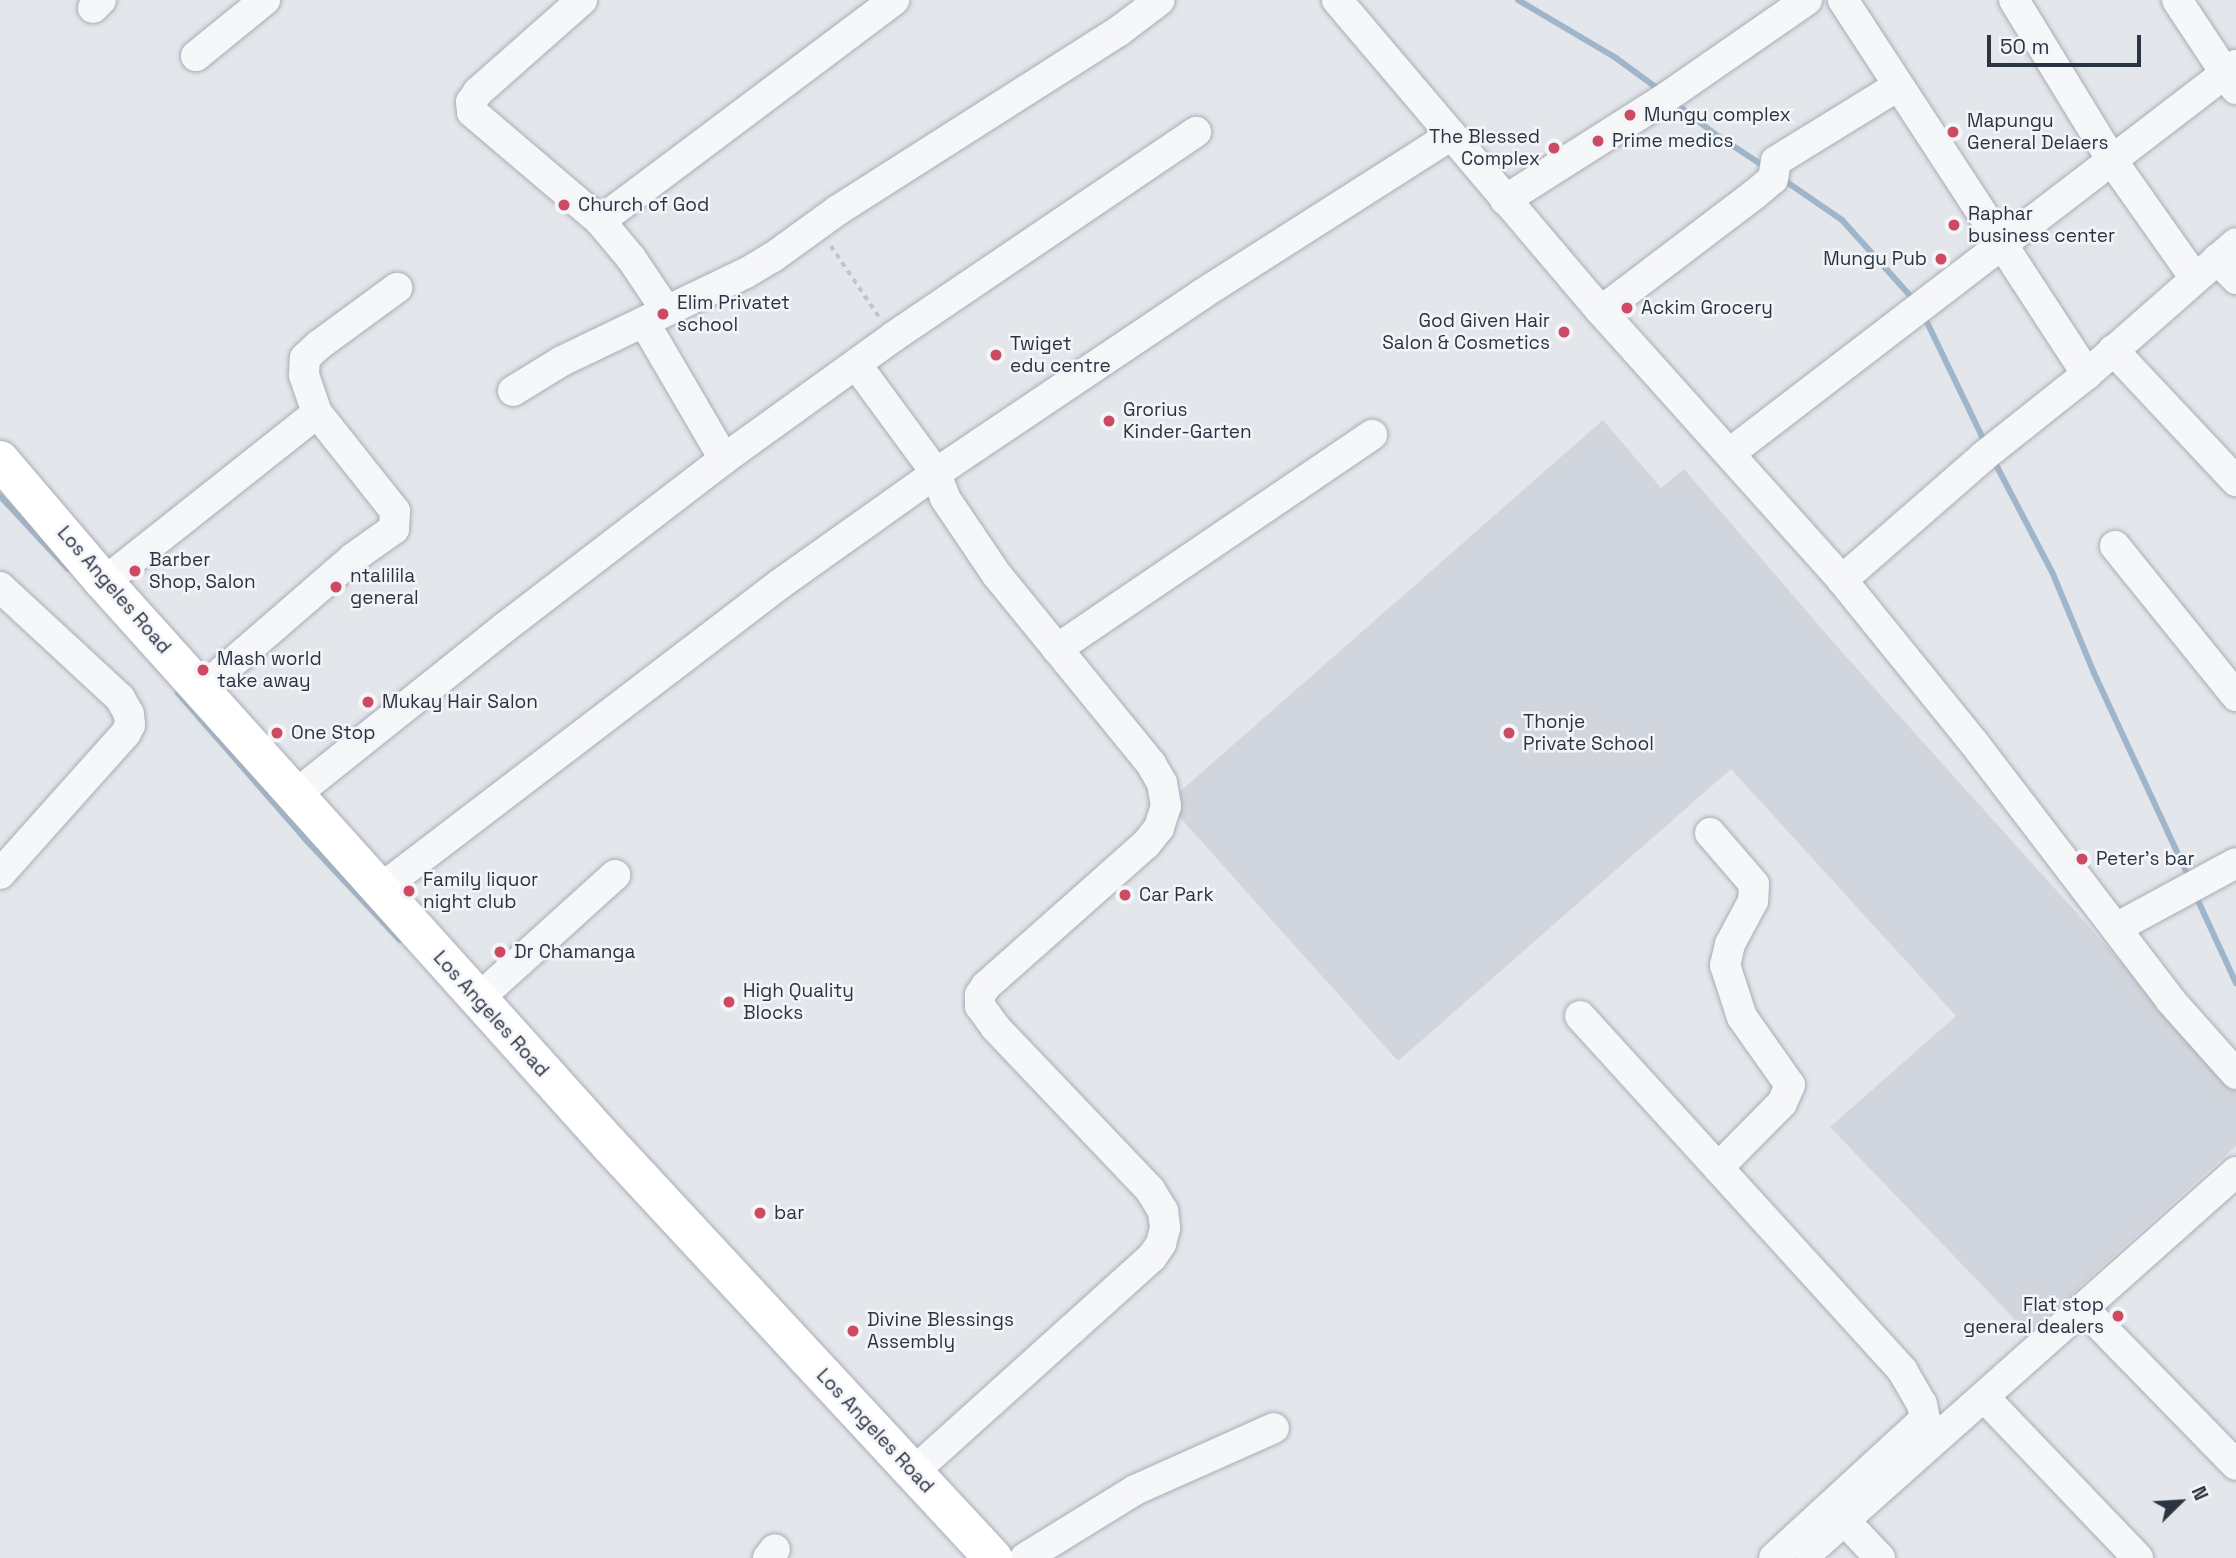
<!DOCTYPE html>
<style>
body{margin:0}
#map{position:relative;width:2236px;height:1558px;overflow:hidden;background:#e3e6eb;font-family:"Space Grotesk",sans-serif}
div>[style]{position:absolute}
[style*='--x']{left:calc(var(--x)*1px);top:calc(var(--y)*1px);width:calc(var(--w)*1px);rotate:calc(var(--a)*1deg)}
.built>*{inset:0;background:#d1d5dd}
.stream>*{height:6px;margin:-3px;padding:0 3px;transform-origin:3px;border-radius:3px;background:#9fb5ca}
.path>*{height:3.5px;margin-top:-1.75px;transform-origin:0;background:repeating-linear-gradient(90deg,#c1c4ca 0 5px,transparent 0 10px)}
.roads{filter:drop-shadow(0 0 2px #a8adb5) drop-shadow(0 0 2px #a8adb5)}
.minor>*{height:30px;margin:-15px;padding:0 15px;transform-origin:15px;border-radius:15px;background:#f6f7f9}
.major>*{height:38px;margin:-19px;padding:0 19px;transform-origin:19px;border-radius:19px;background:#fff}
.dots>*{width:19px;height:19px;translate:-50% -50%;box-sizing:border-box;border:4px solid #f3f5f8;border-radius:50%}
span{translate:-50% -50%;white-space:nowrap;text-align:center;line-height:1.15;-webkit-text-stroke:5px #f3f5f8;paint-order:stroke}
.poi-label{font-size:19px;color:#2b3443}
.left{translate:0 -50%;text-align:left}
.right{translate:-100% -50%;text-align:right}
.street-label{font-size:19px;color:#2b3443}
.north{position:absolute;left:2145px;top:1467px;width:70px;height:70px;-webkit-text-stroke:5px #f3f5f8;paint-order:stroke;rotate:66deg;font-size:19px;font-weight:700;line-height:28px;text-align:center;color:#2b3443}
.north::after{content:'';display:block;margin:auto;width:24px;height:32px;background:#2b3443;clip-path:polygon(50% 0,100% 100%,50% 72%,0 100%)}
.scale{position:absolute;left:1987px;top:35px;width:154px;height:32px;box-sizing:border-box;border:4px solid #2b3443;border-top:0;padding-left:9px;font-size:21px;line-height:24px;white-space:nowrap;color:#2b3443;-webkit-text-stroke:5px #f3f5f8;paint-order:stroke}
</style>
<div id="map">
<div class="built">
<div style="clip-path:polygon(1603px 420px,1661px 488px,1684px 469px,1841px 651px,2236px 1090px,2236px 1146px,2028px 1333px,1830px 1127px,1956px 1016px,1731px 769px,1398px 1061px,1167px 803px)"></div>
</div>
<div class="stream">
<div style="--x:1518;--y:0;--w:114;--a:30.6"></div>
<div style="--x:1616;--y:58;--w:56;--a:36.3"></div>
<div style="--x:1674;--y:102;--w:52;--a:38"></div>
<div style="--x:1715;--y:134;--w:60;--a:33.4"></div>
<div style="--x:1781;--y:178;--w:74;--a:34.5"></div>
<div style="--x:1842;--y:220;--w:108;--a:48"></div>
<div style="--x:1924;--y:316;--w:141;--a:64.3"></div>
<div style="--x:1994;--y:461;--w:127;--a:62.4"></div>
<div style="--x:2053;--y:574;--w:107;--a:67.5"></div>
<div style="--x:2094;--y:673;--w:226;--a:65.1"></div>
<div style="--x:0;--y:496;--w:100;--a:47"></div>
<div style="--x:178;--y:693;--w:196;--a:48.9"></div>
<div style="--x:307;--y:841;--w:136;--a:46.8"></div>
<div style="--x:2195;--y:894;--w:98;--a:65.3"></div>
</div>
<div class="path">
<div style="--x:831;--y:246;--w:87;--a:55.8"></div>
</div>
<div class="roads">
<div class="minor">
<div style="--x:582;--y:0;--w:139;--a:138.5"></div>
<div style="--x:478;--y:92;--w:12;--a:125"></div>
<div style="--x:471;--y:102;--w:10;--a:84"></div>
<div style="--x:472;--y:112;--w:168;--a:40.4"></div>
<div style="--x:600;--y:221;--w:48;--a:50"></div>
<div style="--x:631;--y:258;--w:63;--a:56.1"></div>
<div style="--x:1337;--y:0;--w:408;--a:49.7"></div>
<div style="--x:1601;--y:311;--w:361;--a:48.1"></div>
<div style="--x:1842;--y:580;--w:210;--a:51"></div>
<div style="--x:1974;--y:743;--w:325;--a:52.6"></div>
<div style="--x:2171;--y:1001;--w:98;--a:48.3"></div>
<div style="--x:1843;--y:0;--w:447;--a:56.9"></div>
<div style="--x:2014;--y:0;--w:186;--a:58.6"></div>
<div style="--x:2111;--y:159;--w:146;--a:54.8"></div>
<div style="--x:2177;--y:0;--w:107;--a:56.5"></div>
<div style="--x:93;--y:8;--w:11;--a:-45"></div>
<div style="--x:196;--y:56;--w:89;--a:-39.1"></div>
<div style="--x:1505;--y:200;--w:188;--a:-32.4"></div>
<div style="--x:1664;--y:99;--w:174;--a:-34.7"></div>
<div style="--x:600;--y:221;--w:368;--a:-36.9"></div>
<div style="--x:2217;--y:259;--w:28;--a:46"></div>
<div style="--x:1601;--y:311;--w:193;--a:-37.2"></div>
<div style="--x:1755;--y:194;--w:23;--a:-40"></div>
<div style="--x:1773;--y:179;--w:18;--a:-81"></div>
<div style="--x:1776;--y:161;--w:143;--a:-31.6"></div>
<div style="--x:644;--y:322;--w:159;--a:59.7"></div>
<div style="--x:2113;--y:350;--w:180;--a:46.8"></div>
<div style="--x:856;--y:364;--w:135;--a:53.7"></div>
<div style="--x:936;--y:473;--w:27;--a:70"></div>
<div style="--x:945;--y:498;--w:93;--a:56"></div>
<div style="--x:997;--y:575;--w:244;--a:50.8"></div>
<div style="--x:1151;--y:764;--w:22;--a:60"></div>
<div style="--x:1162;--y:783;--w:23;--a:80"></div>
<div style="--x:1166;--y:806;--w:23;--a:108"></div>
<div style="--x:1159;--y:828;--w:21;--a:129"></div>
<div style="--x:1146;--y:844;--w:214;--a:138.4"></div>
<div style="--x:986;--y:986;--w:11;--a:124"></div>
<div style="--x:980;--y:995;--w:11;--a:90"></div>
<div style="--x:980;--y:1006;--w:26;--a:54"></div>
<div style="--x:995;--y:1027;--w:225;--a:46.4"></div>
<div style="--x:1150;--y:1190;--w:25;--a:58"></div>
<div style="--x:1163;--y:1211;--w:17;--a:83"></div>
<div style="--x:1165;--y:1228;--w:16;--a:104"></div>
<div style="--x:1161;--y:1244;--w:16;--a:125"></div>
<div style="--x:1152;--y:1257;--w:321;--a:138"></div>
<div style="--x:513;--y:391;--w:57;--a:-31.5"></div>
<div style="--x:562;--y:361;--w:204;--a:-25.6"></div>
<div style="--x:746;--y:273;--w:31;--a:-31"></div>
<div style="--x:773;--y:257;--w:80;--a:-35.9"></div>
<div style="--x:838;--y:210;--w:333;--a:-32.5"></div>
<div style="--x:1119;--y:31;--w:51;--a:-37.1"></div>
<div style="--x:1730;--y:453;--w:638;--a:-37.48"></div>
<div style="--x:2115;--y:546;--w:193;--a:51.1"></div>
<div style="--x:1842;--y:580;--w:189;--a:-41.1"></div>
<div style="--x:1984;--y:456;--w:132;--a:-38.5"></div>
<div style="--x:2087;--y:374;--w:198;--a:-41.3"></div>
<div style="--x:104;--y:582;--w:272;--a:-38.4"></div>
<div style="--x:0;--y:587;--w:163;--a:42.8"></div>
<div style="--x:120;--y:698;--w:18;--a:61"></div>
<div style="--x:129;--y:714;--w:11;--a:85"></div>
<div style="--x:130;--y:725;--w:9;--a:117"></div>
<div style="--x:126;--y:733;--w:189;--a:131.8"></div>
<div style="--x:1057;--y:649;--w:381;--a:-34.2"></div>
<div style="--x:202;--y:689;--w:200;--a:-40.9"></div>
<div style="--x:353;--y:558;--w:50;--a:-35.3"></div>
<div style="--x:394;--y:529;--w:18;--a:-87"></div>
<div style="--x:395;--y:511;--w:125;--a:-128.5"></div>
<div style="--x:317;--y:413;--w:40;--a:-108.9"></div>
<div style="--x:304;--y:375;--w:17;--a:-87"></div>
<div style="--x:305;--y:358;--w:19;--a:-43"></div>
<div style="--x:319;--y:345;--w:97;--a:-36.2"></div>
<div style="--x:296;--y:794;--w:266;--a:-38.6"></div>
<div style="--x:504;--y:628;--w:277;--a:-37.5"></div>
<div style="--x:724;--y:459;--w:208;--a:-35.8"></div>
<div style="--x:893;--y:337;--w:366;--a:-34.1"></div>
<div style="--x:1710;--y:833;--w:67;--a:49.2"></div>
<div style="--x:1754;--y:884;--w:17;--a:93"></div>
<div style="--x:1753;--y:901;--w:49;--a:118.1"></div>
<div style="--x:1730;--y:944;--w:22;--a:103"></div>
<div style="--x:1725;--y:965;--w:55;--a:71.9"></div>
<div style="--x:1742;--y:1017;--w:83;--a:54.8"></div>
<div style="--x:1790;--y:1085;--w:20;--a:114"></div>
<div style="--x:1782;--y:1103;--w:91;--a:134.6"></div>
<div style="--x:379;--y:890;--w:504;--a:-37.35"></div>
<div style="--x:780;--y:584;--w:191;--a:-35.4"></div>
<div style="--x:936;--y:473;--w:321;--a:-33.9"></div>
<div style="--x:1202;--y:294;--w:296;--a:-32.5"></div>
<div style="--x:2116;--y:928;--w:136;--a:-28.4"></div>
<div style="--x:478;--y:999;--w:185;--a:-42.1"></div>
<div style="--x:1580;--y:1016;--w:479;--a:47.7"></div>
<div style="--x:1902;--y:1370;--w:39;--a:60"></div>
<div style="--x:1922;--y:1404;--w:15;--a:79"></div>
<div style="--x:1925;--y:1419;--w:205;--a:137.4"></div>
<div style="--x:2083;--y:1308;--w:219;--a:45.7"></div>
<div style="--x:1984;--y:1397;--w:223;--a:46.3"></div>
<div style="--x:1845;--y:1521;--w:51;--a:46.6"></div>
<div style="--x:1810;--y:1551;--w:570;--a:-41.66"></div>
<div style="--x:768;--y:1558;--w:11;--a:-52"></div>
<div style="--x:1025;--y:1558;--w:129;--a:-31.7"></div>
<div style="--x:1135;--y:1490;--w:152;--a:-24"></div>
</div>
<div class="major">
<div style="--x:0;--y:460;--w:160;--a:49.6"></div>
<div style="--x:104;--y:582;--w:756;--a:48.06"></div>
<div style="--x:609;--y:1144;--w:565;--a:47.15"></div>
</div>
</div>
<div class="dots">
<div style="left:1630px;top:115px;background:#cd4b62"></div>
<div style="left:1953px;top:132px;background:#cd4b62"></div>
<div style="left:1598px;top:141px;background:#cd4b62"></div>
<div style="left:1554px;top:148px;background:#cd4b62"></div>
<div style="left:564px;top:205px;background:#cd4b62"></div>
<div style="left:1954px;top:225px;background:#cd4b62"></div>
<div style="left:1941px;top:259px;background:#cd4b62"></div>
<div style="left:1627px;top:308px;background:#cd4b62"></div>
<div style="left:663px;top:314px;background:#cd4b62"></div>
<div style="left:1564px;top:332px;background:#cd4b62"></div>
<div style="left:996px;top:355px;background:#cd4b62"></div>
<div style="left:1109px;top:421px;background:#cd4b62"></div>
<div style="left:135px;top:571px;background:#cd4b62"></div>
<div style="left:336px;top:587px;background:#cd4b62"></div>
<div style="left:203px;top:670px;background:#cd4b62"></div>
<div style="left:368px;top:702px;background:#cd4b62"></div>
<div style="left:277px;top:733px;background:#cd4b62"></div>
<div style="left:1509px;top:733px;background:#cd4b62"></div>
<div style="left:2082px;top:859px;background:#cd4b62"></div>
<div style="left:409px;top:891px;background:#cd4b62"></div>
<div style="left:1125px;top:895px;background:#cd4b62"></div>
<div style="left:500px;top:952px;background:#cd4b62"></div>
<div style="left:729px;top:1002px;background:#cd4b62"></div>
<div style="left:760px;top:1213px;background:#cd4b62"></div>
<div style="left:2118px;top:1316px;background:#cd4b62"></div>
<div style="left:853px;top:1331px;background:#cd4b62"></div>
</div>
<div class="poi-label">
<span class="left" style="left:1644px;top:115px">Mungu complex</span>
<span class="left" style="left:1967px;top:132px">Mapungu<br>General Delaers</span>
<span class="right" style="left:1540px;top:148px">The Blessed<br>Complex</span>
<span class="left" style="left:1612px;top:141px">Prime medics</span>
<span class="left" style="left:578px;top:205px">Church of God</span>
<span class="left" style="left:1968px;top:225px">Raphar<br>business center</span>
<span class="right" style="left:1927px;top:259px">Mungu Pub</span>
<span class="left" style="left:677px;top:314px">Elim Privatet<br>school</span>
<span class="left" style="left:1641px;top:308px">Ackim Grocery</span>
<span class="right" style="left:1550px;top:332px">God Given Hair<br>Salon &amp; Cosmetics</span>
<span class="left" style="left:1010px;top:355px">Twiget<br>edu centre</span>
<span class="left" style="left:1123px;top:421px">Grorius<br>Kinder-Garten</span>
<span class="left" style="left:149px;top:571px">Barber<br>Shop, Salon</span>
<span class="left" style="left:350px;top:587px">ntalilila<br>general</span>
<span class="left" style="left:217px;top:670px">Mash world<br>take away</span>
<span class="left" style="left:382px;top:702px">Mukay Hair Salon</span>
<span class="left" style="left:1523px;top:733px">Thonje<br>Private School</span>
<span class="left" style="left:291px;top:733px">One Stop</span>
<span class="left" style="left:2096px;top:859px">Peter's bar</span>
<span class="left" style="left:423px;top:891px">Family liquor<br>night club</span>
<span class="left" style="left:1139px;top:895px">Car Park</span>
<span class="left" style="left:514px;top:952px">Dr Chamanga</span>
<span class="left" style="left:743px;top:1002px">High Quality<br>Blocks</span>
<span class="left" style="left:774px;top:1213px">bar</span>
<span class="right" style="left:2104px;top:1316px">Flat stop<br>general dealers</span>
<span class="left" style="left:867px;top:1331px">Divine Blessings<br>Assembly</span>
</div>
<div class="street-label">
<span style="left:114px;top:590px;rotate:49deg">Los Angeles Road</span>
<span style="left:491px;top:1014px;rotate:48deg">Los Angeles Road</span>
<span style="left:875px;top:1431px;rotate:47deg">Los Angeles Road</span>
</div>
<div class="north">N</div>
<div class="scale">50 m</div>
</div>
